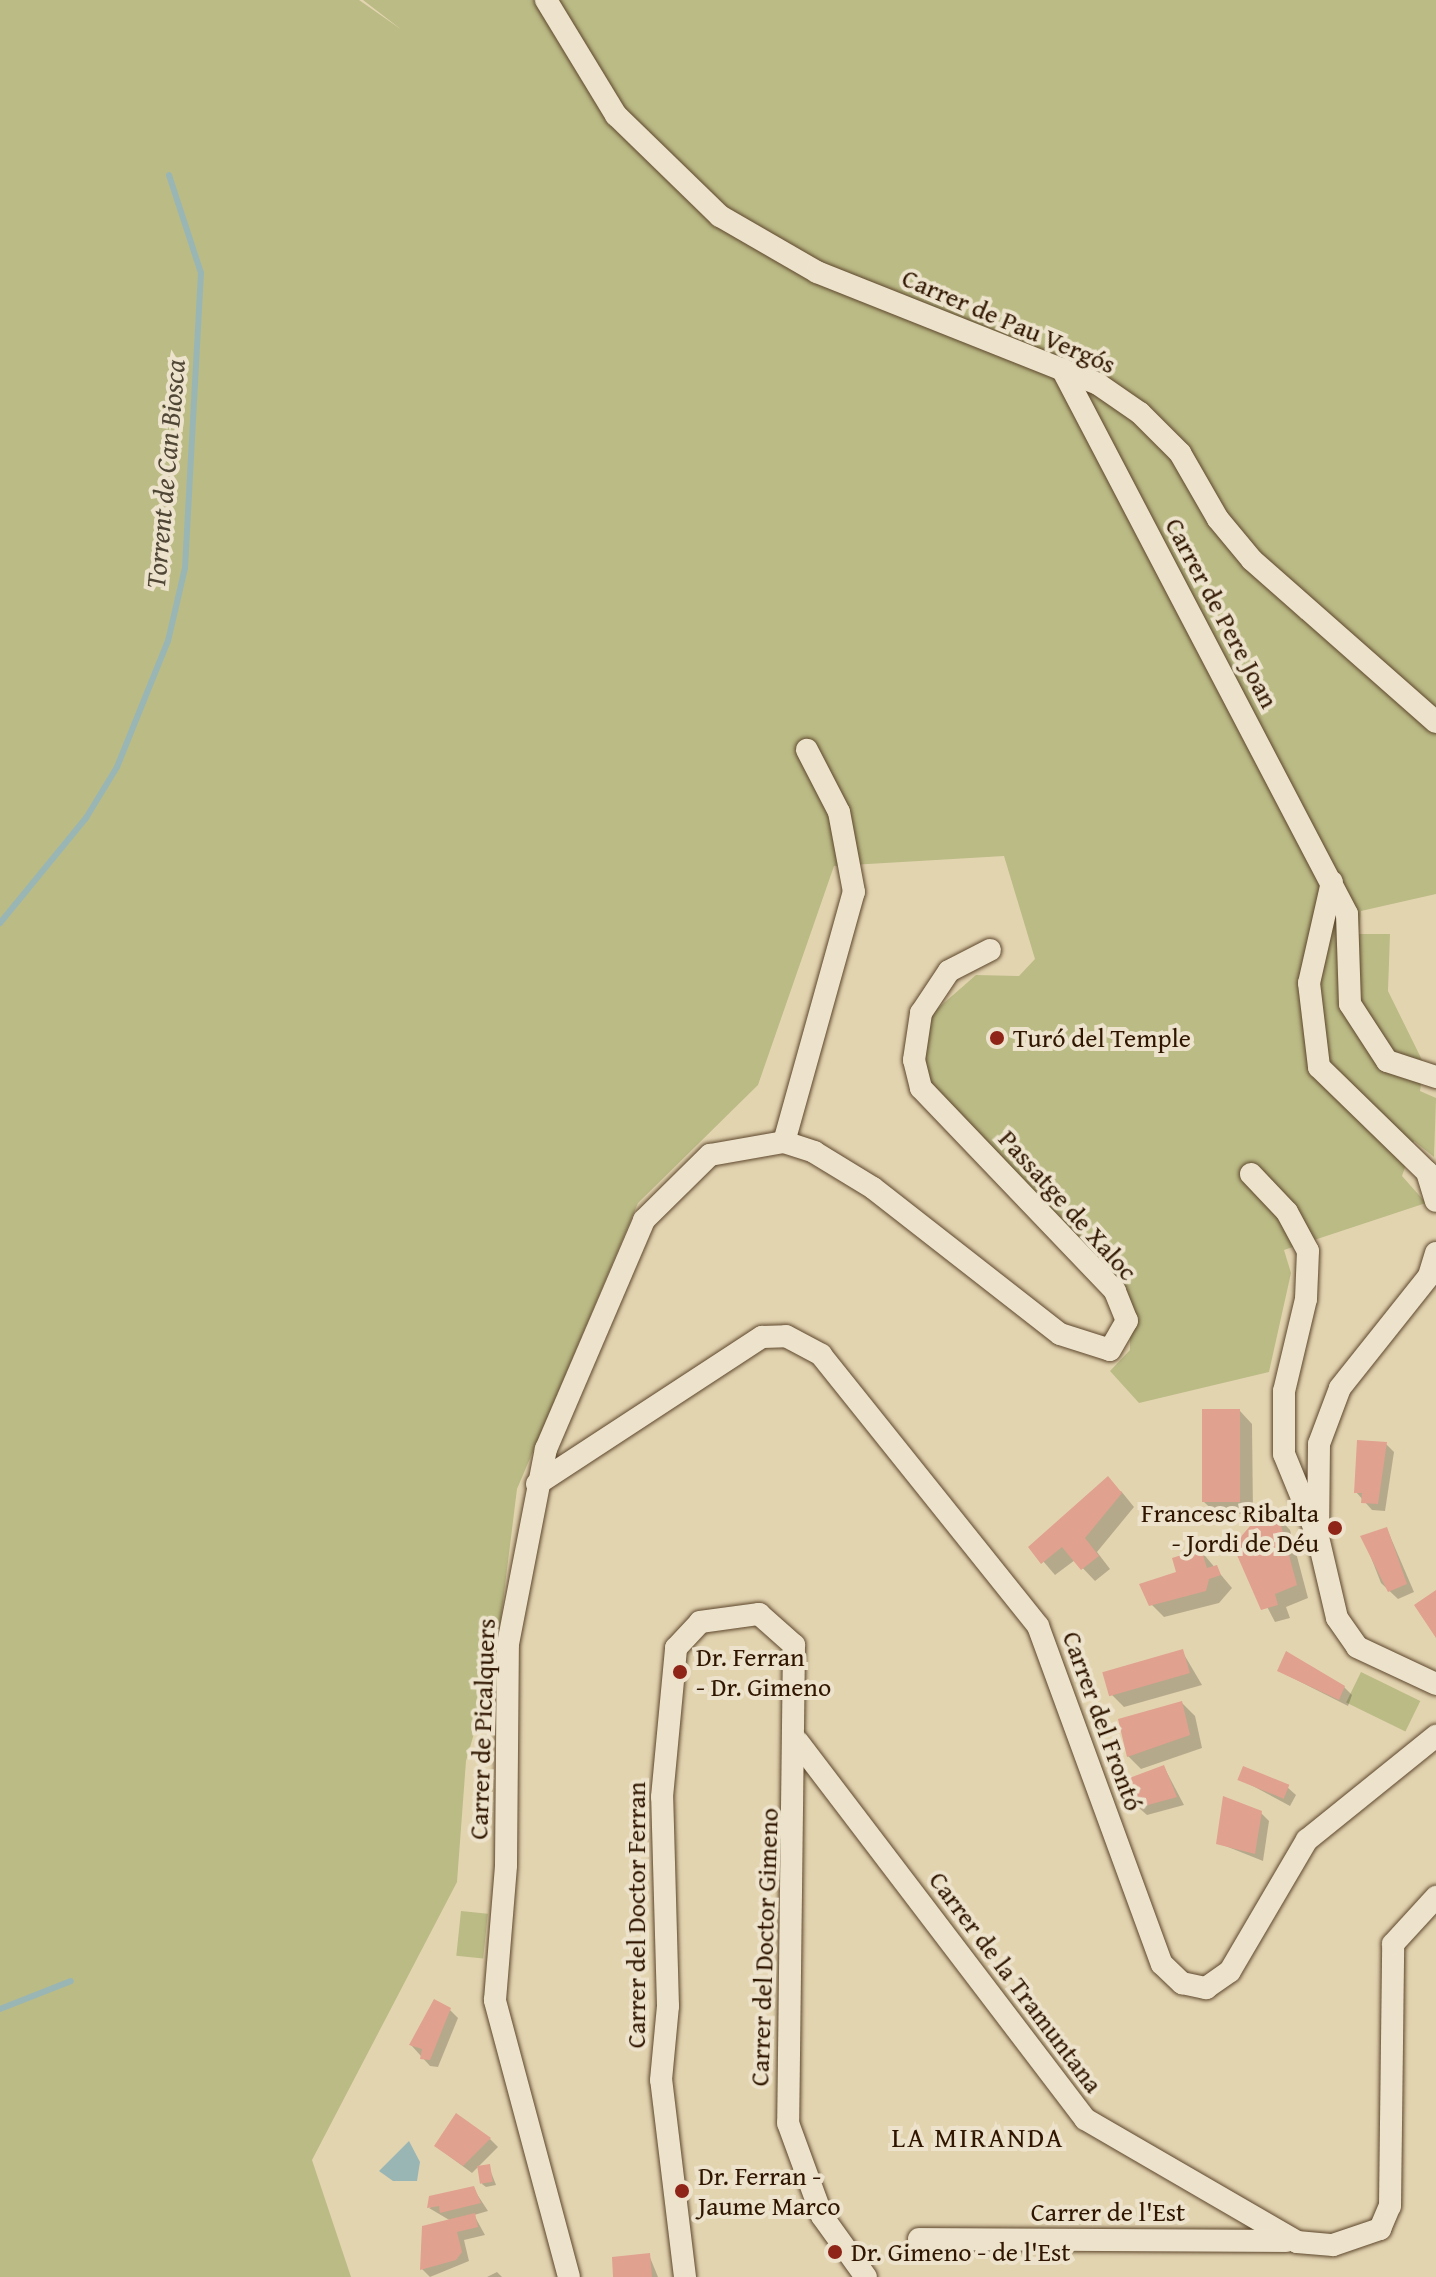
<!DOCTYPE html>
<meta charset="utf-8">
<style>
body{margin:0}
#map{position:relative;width:1436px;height:2277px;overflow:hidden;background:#e3d4b0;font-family:"Gentium Book Plus",serif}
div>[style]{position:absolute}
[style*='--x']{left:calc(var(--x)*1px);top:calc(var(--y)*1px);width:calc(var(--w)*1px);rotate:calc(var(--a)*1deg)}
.green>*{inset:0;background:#bbbb86;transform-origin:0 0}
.water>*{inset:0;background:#99b6b5}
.shadow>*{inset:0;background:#0003}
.stream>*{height:6px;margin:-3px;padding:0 3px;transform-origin:3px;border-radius:3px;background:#99b6b5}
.building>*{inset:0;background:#e0a18f;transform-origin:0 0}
.roads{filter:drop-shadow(0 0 2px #5d462c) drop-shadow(0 0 2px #5d462c)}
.street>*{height:22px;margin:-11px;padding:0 11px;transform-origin:11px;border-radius:11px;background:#ede3cc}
.dots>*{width:22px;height:22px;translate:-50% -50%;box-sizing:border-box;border:4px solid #ede3cc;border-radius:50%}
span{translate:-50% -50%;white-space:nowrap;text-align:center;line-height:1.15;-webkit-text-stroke:8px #ede3cc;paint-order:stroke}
.street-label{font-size:26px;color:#301600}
.poi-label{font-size:26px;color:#301600}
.left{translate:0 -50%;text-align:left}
.right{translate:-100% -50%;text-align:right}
.water-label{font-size:28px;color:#504636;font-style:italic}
.neighbourhood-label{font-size:28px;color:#301600;letter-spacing:2px}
</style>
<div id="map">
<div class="green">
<div style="clip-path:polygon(0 0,359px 0,402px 30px,363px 0,1436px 0,1436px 894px,1361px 911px,1359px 934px,1390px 934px,1388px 991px,1424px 1064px,1420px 1091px,1436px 1098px,1434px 1157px,1414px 1141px,1402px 1176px,1426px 1203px,1284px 1250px,1291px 1273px,1269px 1372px,1139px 1403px,1110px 1371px,1130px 1350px,1130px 1309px,935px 1095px,923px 1066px,929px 1016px,976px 975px,1019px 976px,1035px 959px,1004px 856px,834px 866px,758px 1085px,638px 1203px,517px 1489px,496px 1658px,466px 1761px,457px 1882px,312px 2160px,351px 2277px,0 2277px)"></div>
<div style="left:1361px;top:1672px;width:66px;height:34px;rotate:26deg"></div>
<div style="left:461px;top:1911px;width:27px;height:45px;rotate:6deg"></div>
</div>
<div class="water">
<div style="clip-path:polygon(409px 2141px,420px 2162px,417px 2181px,393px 2181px,379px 2171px)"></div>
</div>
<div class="shadow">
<div style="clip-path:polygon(1240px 1411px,1252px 1424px,1253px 1514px,1217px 1514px,1204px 1502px)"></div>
<div style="clip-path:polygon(1386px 1444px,1394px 1452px,1385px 1511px,1372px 1510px,1356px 1492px)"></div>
<div style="clip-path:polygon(1121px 1491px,1134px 1507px,1097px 1552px,1110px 1569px,1095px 1581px,1075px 1560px,1055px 1575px,1031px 1547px)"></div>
<div style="clip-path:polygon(1277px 1516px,1290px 1530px,1308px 1598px,1286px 1607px,1290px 1618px,1275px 1622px,1236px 1547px,1263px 1517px)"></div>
<div style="clip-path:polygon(1387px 1529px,1414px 1592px,1398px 1599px,1381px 1583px,1363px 1537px)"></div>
<div style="clip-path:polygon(1201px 1551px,1232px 1588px,1219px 1603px,1164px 1617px,1151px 1604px)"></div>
<div style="clip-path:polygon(1182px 1651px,1202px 1685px,1124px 1707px,1111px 1694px)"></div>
<div style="clip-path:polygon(1279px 1671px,1344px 1687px,1352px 1695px,1348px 1706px)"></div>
<div style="clip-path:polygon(1182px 1703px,1195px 1716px,1202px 1748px,1141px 1769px,1128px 1756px)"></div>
<div style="clip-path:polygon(1164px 1767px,1184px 1805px,1147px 1815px,1138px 1807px)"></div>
<div style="clip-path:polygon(1238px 1778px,1287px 1787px,1296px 1795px,1290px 1806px)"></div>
<div style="clip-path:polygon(1261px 1813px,1269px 1821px,1263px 1861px,1218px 1843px)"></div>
<div style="clip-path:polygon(450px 2010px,458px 2018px,438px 2067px,430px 2066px,411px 2045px)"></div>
<div style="clip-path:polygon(490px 2139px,498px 2147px,472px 2173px,445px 2153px)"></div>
<div style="clip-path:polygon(489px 2167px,496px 2185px,486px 2187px,482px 2184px)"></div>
<div style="clip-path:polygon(473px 2188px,488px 2211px,474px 2215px,485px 2235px,464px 2240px,469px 2261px,430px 2277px,422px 2269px,451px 2221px,429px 2208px)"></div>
<div style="clip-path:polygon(649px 2255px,658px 2277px,615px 2277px)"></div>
<div style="clip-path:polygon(497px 2272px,502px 2277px,487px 2277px)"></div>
</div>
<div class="stream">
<div style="--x:0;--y:923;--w:136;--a:-50.7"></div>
<div style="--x:86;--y:818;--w:60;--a:-58.7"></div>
<div style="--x:117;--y:767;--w:136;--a:-68"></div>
<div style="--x:168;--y:641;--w:75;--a:-76.9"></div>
<div style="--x:185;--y:568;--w:295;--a:-86.9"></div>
<div style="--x:201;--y:273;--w:103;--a:-108.1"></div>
<div style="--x:0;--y:2009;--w:76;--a:-21.5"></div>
</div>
<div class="building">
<div style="left:1202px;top:1409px;width:38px;height:93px"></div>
<div style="clip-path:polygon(1357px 1440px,1387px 1442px,1378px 1504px,1361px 1503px,1362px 1493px,1354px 1493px)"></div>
<div style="clip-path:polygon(1108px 1476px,1122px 1493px,1085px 1538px,1099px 1556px,1081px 1570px,1062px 1547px,1041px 1564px,1028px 1547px)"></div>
<div style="clip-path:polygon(1278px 1514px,1297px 1585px,1275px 1594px,1278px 1605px,1261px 1610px,1233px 1546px,1256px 1519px)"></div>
<div style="clip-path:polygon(1387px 1527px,1407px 1584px,1388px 1592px,1360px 1536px)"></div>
<div style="clip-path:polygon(1201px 1549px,1207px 1568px,1217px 1565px,1221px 1575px,1209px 1579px,1206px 1591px,1149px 1606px,1139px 1584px,1176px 1572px,1172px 1558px)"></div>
<div style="clip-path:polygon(1436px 1590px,1436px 1638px,1414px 1605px)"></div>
<div style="left:1183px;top:1649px;width:25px;height:84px;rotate:74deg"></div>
<div style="clip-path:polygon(1286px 1651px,1345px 1686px,1339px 1700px,1277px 1671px)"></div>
<div style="clip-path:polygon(1182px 1701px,1190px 1735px,1127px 1757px,1118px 1719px)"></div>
<div style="clip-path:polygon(1164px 1765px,1177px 1797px,1137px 1808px,1124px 1780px)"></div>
<div style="left:1243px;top:1766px;width:50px;height:15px;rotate:22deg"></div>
<div style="clip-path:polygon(1223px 1796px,1262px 1811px,1255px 1854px,1216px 1844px)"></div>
<div style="clip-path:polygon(434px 1999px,451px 2008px,430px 2060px,420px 2059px,422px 2049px,409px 2045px)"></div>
<div style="clip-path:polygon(456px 2113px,491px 2138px,463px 2166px,434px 2146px)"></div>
<div style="left:490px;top:2164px;width:18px;height:13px;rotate:81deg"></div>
<div style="clip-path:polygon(474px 2186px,481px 2203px,440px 2213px,439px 2206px,427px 2208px,429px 2196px)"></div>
<div style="clip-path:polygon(475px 2213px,478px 2227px,457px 2232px,462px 2252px,456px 2260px,420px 2270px,422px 2226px)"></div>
<div style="clip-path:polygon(650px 2253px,652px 2277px,613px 2277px,612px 2257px)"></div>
</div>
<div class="roads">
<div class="street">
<div style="--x:546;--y:0;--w:135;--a:58.7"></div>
<div style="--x:616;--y:115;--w:145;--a:44.2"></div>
<div style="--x:720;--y:216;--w:112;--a:30"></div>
<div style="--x:817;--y:272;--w:302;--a:21.7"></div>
<div style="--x:1098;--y:384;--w:51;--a:34.6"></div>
<div style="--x:1140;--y:413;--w:57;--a:45"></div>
<div style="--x:1180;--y:453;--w:76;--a:60.1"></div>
<div style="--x:1218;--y:519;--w:53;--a:50.3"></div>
<div style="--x:1252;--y:560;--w:245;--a:41.4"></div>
<div style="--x:1062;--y:369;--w:615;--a:62.39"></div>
<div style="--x:1347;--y:914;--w:90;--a:88.1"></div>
<div style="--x:1350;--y:1004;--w:68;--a:57"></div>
<div style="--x:1387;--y:1061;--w:52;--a:18.1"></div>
<div style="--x:1332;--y:882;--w:104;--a:102.8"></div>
<div style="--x:1309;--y:983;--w:85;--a:83.2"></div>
<div style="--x:1319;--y:1067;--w:151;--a:44.2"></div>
<div style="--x:1427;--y:1172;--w:30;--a:73"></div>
<div style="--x:784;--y:1142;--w:260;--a:-74.4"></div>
<div style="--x:854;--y:892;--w:81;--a:-100.6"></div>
<div style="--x:839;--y:812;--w:70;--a:-117.3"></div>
<div style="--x:1251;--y:1174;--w:52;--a:46.5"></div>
<div style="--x:1287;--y:1212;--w:44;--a:61.7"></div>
<div style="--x:1308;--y:1251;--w:48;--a:92.4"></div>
<div style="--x:1306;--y:1299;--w:95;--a:103.4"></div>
<div style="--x:1284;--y:1391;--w:63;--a:90"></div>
<div style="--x:1284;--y:1454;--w:84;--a:67.7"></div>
<div style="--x:1436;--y:1253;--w:24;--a:107"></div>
<div style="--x:1429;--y:1276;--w:143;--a:128.5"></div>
<div style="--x:1340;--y:1388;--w:60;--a:110.6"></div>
<div style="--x:1319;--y:1444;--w:93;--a:90.6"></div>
<div style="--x:1318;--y:1537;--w:83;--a:76.8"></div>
<div style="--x:1337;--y:1618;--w:35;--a:55"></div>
<div style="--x:1357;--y:1647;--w:87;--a:25.1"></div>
<div style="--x:537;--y:1484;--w:269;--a:-33.2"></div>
<div style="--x:762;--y:1337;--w:24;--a:-2"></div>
<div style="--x:786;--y:1336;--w:40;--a:28"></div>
<div style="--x:821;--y:1355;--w:347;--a:51.3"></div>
<div style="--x:1038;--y:1626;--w:360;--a:69.9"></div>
<div style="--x:1162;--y:1964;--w:28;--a:44"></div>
<div style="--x:1182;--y:1983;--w:25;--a:12"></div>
<div style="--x:1206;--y:1988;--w:29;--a:-35"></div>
<div style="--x:1230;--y:1971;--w:152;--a:-59.6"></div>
<div style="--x:1307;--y:1840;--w:166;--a:-38.9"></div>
<div style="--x:798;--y:1742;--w:474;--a:52.7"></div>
<div style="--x:1085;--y:2119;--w:245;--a:30.1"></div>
<div style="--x:1297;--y:2242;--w:36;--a:5"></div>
<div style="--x:1333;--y:2245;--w:50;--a:-18.8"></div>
<div style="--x:1380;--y:2229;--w:25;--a:-67"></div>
<div style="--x:1390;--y:2206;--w:262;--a:-89.3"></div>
<div style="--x:1393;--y:1944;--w:64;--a:-47.5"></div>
<div style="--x:919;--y:2239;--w:367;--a:0.3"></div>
<div style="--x:569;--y:2277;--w:287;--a:-105"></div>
<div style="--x:495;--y:2000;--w:135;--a:-85.3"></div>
<div style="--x:506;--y:1865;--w:221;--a:-89.5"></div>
<div style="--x:508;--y:1644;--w:199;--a:-79"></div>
<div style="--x:546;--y:1449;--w:249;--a:-66.8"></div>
<div style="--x:644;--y:1220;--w:93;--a:-44.6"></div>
<div style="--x:710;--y:1155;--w:75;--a:-10"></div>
<div style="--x:784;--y:1142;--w:32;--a:18"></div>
<div style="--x:814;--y:1152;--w:69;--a:31.4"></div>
<div style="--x:873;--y:1188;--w:237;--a:38"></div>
<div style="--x:1060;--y:1334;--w:52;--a:17.7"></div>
<div style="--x:1110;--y:1350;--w:34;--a:-60"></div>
<div style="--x:1127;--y:1321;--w:32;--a:-112"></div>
<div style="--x:1115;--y:1291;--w:281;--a:-133.7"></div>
<div style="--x:921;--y:1088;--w:29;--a:-104"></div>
<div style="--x:914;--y:1060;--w:48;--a:-81.5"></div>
<div style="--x:921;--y:1013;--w:50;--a:-56.3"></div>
<div style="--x:949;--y:971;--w:46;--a:-27.1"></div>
<div style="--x:685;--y:2277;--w:198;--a:-96.9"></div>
<div style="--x:661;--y:2080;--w:74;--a:-84.6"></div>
<div style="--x:668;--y:2006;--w:209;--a:-91.6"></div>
<div style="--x:662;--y:1797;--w:150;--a:-84.6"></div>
<div style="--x:676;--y:1648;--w:35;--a:-47"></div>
<div style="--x:700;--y:1622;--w:60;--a:-7.7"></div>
<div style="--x:759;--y:1614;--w:47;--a:41.5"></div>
<div style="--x:794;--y:1645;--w:478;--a:90.7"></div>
<div style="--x:788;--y:2123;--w:99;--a:69.9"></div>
<div style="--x:822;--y:2216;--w:75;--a:54.2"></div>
</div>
</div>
<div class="dots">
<div style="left:997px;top:1038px;background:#8f2418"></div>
<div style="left:1335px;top:1528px;background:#8f2418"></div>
<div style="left:680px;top:1672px;background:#8f2418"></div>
<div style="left:682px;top:2191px;background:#8f2418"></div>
<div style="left:835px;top:2252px;background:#8f2418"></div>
</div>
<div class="street-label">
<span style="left:1009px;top:321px;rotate:23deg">Carrer de Pau Vergós</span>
<span style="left:1222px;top:613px;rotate:62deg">Carrer de Pere Joan</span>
<span style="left:1068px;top:1205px;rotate:48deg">Passatge de Xaloc</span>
<span style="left:1103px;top:1721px;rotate:70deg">Carrer del Frontó</span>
<span style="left:482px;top:1729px;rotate:-88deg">Carrer de Picalquers</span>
<span style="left:636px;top:1915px;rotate:-90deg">Carrer del Doctor Ferran</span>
<span style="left:764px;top:1947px;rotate:-88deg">Carrer del Doctor Gimeno</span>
<span style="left:1016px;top:1982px;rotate:53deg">Carrer de la Tramuntana</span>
<span style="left:1108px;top:2212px">Carrer de l'Est</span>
</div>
<div class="poi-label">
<span class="left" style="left:1013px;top:1038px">Turó del Temple</span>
<span class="right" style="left:1319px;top:1528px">Francesc Ribalta<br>- Jordi de Déu</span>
<span class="left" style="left:696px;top:1672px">Dr. Ferran<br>- Dr. Gimeno</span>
<span class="left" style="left:698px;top:2191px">Dr. Ferran -<br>Jaume Marco</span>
<span class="left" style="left:851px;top:2252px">Dr. Gimeno - de l'Est</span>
</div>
<div class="water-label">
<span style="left:165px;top:474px;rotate:-85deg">Torrent de Can Biosca</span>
</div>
<div class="neighbourhood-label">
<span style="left:978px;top:2137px">LA MIRANDA</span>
</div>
</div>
